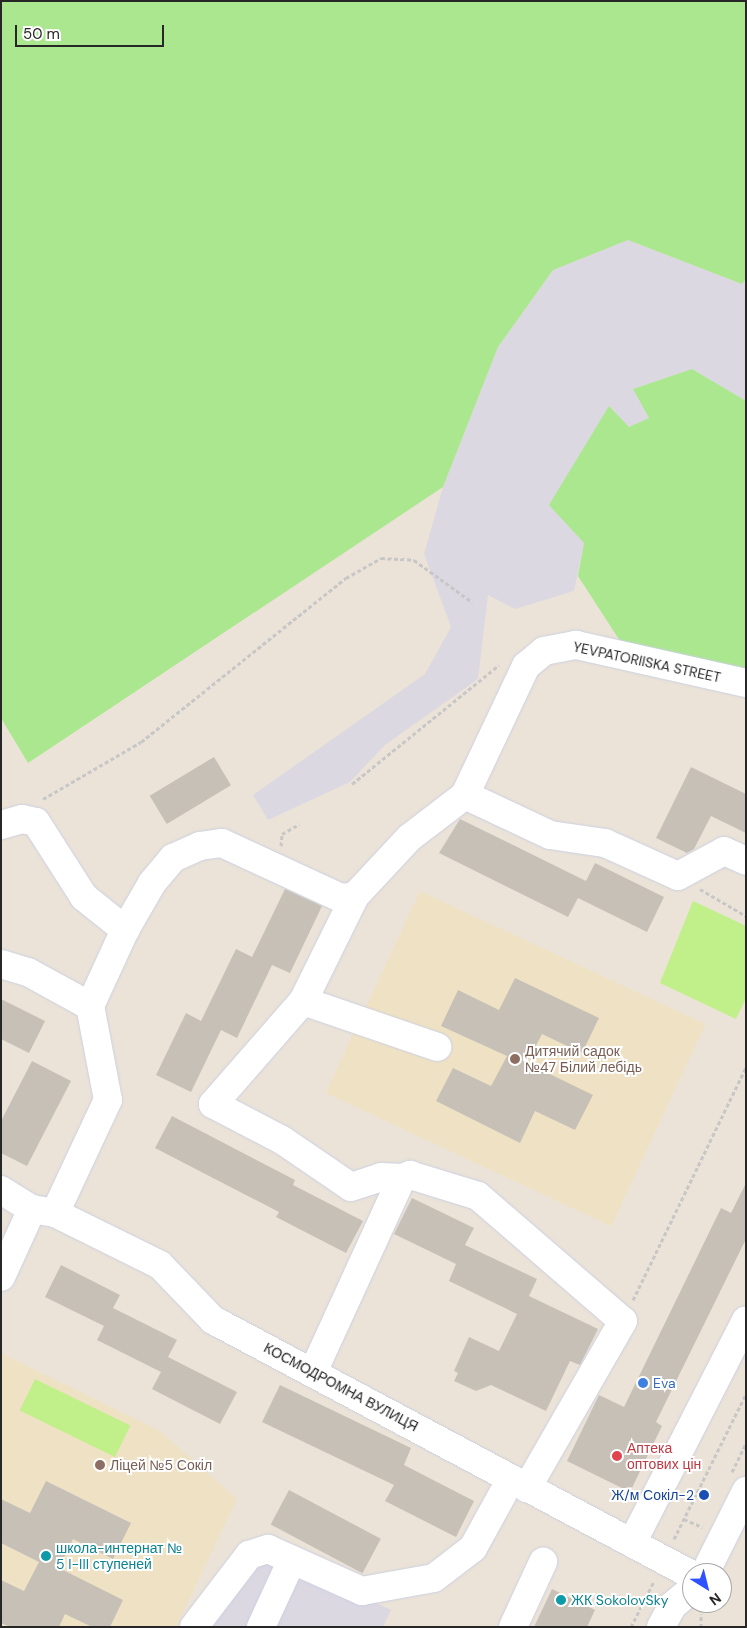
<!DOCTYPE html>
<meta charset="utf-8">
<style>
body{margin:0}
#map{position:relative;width:747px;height:1628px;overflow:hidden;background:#ebe3d7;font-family:"DM Sans",sans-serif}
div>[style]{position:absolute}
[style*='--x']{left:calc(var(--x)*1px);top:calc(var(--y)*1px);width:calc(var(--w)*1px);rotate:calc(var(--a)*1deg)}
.industrial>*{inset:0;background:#dbd8e2}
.education>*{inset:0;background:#efe2c4;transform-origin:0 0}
.green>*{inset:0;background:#aae78e}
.pitch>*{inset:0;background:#c1ef89;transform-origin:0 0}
.building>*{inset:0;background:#c6c0b7;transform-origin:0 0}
.path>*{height:3px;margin-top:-1.5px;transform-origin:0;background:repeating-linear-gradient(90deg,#c7c7c7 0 4px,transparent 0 6.5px)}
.roads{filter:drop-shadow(0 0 1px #ccd0e2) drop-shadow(0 0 1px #ccd0e2)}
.minor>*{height:28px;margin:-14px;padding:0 14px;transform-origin:14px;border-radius:14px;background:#fff}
.dots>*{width:14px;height:14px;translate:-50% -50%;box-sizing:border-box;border:2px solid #fff;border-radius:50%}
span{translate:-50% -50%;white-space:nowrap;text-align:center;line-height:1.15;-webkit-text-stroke:4px #fff;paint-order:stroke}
.street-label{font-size:14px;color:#272727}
.education-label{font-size:14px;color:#785e54}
.left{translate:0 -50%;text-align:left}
.shop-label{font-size:14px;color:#366cbe}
.health-label{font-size:14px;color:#be3a42}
.transit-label{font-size:14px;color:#164399}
.right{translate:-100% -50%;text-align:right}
.culture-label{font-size:14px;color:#0d838f}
.frame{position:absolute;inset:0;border:2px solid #272727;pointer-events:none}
.north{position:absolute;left:682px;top:1563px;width:50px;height:50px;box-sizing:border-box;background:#fff;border:1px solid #a9a9a9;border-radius:50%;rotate:144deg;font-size:14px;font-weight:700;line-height:20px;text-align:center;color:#272727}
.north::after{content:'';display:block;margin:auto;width:18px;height:22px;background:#3051ff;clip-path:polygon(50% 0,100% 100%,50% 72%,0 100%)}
.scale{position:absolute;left:15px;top:25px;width:149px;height:22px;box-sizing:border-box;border:2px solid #272727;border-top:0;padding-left:6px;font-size:15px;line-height:18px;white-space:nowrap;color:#272727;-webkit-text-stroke:4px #fff;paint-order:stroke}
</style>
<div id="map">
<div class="industrial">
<div style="clip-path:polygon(628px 240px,742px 284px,746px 279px,746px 401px,692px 369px,633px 389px,649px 418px,629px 427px,609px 406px,550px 505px,584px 543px,574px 591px,515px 609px,488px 595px,478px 679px,385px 745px,350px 782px,268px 820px,253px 795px,425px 674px,451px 627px,424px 554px,443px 487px,498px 347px,553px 270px)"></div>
<div style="clip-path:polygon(253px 1544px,391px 1610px,383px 1627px,209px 1627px)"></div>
</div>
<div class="education">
<div style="left:420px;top:891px;width:315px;height:223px;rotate:25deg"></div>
<div style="clip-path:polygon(1px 1353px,160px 1431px,237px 1499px,176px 1627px,1px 1627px)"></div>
</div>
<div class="green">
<div style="clip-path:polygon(1px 1px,746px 1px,746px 279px,742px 284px,628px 240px,553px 270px,498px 347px,443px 487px,28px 763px,1px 718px)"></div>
<div style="clip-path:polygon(692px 369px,746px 401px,746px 669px,620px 641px,578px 576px,584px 543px,549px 505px,609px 406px,629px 427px,649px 418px,633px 389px)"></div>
</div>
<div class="pitch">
<div style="clip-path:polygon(693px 901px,746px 926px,746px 998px,736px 1019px,660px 983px)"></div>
<div style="left:35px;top:1379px;width:106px;height:35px;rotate:26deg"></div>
</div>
<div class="building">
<div style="left:214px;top:757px;width:33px;height:75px;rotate:59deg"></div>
<div style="clip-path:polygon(691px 767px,746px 794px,746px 833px,711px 816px,694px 849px,687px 853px,656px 838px)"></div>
<div style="clip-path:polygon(460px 819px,586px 881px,595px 863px,664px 897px,647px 932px,578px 898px,568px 917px,439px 853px)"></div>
<div style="clip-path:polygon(285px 889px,322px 906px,290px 973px,272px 965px,237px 1038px,221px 1030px,191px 1092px,156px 1075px,186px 1013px,201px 1021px,236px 949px,252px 957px)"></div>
<div style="clip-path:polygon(515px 978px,599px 1018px,582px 1053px,542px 1034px,527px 1063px,593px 1095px,575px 1130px,535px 1111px,520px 1143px,436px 1101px,453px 1068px,491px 1086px,507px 1056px,441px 1026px,458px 990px,499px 1010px)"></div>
<div style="clip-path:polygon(1px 999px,45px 1021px,29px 1053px,1px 1039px)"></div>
<div style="clip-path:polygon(32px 1061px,71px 1081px,27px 1166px,1px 1153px,1px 1121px)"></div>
<div style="clip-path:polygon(172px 1116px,295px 1180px,293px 1185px,363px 1221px,346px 1253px,276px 1217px,279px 1212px,155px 1148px)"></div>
<div style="clip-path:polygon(746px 1183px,746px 1239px,656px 1422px,662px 1426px,630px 1492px,567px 1461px,599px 1395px,624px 1407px,721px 1208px,731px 1213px)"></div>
<div style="clip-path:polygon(412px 1198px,474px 1228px,465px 1245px,537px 1279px,529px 1296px,598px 1329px,580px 1365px,570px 1361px,546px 1411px,491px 1385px,476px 1391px,454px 1381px,458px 1373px,454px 1371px,469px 1337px,499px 1351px,517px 1314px,449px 1281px,456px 1264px,394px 1234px)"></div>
<div style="clip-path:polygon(61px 1265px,120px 1295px,113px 1308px,177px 1340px,168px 1357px,237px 1392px,220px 1424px,152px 1389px,161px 1372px,97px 1340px,104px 1326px,45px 1297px)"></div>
<div style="clip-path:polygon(280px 1385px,411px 1448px,404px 1465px,474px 1501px,456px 1537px,385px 1501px,394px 1485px,262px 1422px)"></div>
<div style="clip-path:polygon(46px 1481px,131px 1523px,113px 1559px,73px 1539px,59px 1568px,123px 1600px,110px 1627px,92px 1627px,65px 1614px,59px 1627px,10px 1627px,1px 1623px,1px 1580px,24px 1591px,39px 1562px,1px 1543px,1px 1499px,30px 1513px)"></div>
<div style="left:289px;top:1490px;width:104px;height:39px;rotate:28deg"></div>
<div style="clip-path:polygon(552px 1589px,595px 1610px,587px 1627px,534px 1627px)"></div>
</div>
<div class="path">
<div style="--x:352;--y:784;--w:189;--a:-39"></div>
<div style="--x:43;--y:799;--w:113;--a:-30.2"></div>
<div style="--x:141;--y:742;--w:263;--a:-38.7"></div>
<div style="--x:346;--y:578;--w:40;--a:-29.7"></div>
<div style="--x:381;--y:558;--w:33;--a:3"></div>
<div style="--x:414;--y:560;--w:72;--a:35.9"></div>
<div style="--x:281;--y:846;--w:12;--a:-85"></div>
<div style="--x:282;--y:834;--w:20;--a:-30"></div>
<div style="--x:700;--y:889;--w:53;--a:30.4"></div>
<div style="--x:633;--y:1300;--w:259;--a:-64.1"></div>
<div style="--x:732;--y:1472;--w:32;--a:-64"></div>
<div style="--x:684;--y:1519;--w:20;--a:24"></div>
<div style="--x:674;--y:1539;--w:162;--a:-63.6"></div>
<div style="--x:631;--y:1627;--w:51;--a:-63.4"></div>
<div style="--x:701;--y:1627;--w:13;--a:-90"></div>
</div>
<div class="roads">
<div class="minor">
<div style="--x:465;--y:795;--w:94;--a:25.2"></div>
<div style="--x:550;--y:835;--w:56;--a:8.3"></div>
<div style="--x:605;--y:843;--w:80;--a:24.3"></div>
<div style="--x:678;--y:876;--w:52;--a:-28.5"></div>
<div style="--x:724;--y:851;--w:24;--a:24"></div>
<div style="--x:1;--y:825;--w:22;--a:-16"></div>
<div style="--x:22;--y:819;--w:14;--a:12"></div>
<div style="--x:36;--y:822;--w:89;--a:57.4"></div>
<div style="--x:84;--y:897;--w:53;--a:38.8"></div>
<div style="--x:125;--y:930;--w:54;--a:-60.1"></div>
<div style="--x:152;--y:883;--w:33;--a:-50"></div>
<div style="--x:173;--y:858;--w:30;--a:-24"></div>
<div style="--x:200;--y:846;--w:22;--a:-8"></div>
<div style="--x:222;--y:843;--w:131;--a:24.8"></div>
<div style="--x:341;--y:898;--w:14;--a:-8"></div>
<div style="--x:355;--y:896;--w:79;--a:-47"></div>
<div style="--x:409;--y:838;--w:71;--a:-37.5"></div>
<div style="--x:465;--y:795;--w:143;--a:-64.7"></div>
<div style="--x:526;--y:666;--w:23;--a:-40"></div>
<div style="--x:544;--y:651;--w:33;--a:-11"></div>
<div style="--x:576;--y:645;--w:174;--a:12.6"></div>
<div style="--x:355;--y:896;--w:117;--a:116.3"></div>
<div style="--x:303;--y:1001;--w:137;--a:131.1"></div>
<div style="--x:213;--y:1104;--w:78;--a:27.6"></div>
<div style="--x:282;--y:1140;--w:83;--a:34.3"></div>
<div style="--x:351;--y:1187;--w:32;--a:-18"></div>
<div style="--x:381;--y:1177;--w:21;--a:3"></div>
<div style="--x:1;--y:964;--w:28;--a:17"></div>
<div style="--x:28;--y:972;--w:71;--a:28.7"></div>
<div style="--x:303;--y:1001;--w:142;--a:18.9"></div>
<div style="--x:1;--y:1190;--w:36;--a:32"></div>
<div style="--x:32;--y:1209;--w:23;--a:10"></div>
<div style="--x:55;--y:1213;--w:117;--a:26.3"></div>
<div style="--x:160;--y:1265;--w:76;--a:46.1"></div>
<div style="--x:213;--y:1320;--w:543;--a:28.03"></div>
<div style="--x:55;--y:1213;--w:125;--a:-64.9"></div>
<div style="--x:108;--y:1100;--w:96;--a:-100.8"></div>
<div style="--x:90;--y:1006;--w:84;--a:-65.3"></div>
<div style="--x:1;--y:1277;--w:75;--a:-65.5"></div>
<div style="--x:314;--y:1370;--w:211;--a:-65.4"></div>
<div style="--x:402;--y:1178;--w:9;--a:-21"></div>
<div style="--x:410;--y:1175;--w:71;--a:17.2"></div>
<div style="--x:478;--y:1196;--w:191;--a:40.8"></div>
<div style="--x:623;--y:1321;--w:193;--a:119.9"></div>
<div style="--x:632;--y:1543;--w:250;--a:-62.9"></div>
<div style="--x:705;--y:1573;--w:92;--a:-63.4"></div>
<div style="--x:194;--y:1627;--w:91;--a:-52.6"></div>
<div style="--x:249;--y:1555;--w:20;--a:-18"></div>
<div style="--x:268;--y:1549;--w:103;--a:24.1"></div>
<div style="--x:362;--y:1591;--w:73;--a:-10.2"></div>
<div style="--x:434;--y:1578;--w:49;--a:-37.6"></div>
<div style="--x:473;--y:1548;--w:79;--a:-61.2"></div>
<div style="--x:261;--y:1627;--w:74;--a:-65.2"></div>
<div style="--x:513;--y:1627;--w:72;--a:-65.2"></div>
<div style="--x:661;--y:1627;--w:24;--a:-62"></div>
<div style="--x:672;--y:1606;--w:26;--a:-40"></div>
</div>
</div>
<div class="dots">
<div style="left:515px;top:1059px;background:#8d6e63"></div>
<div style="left:643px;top:1383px;background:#3f7fe0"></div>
<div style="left:617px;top:1456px;background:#e0444e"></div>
<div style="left:100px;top:1465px;background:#8d6e63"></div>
<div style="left:704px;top:1495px;background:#1a4fb4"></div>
<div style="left:46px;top:1556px;background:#0f9aa8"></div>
<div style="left:561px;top:1600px;background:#0f9aa8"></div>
</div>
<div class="street-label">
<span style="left:647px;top:662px;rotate:12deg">YEVPATORIISKA STREET</span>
<span style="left:341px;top:1387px;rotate:28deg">КОСМОДРОМНА ВУЛИЦЯ</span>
</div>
<div class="education-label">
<span class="left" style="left:525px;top:1059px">Дитячий садок<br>№47 Білий лебідь</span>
<span class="left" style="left:110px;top:1465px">Ліцей №5 Сокіл</span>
</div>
<div class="shop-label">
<span class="left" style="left:653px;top:1383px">Eva</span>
</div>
<div class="health-label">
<span class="left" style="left:627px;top:1456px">Аптека<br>оптових цін</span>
</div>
<div class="transit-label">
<span class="right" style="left:694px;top:1495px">Ж/м Сокіл-2</span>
</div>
<div class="culture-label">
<span class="left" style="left:56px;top:1556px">школа-интернат №<br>5 I-III ступеней</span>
<span class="left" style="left:571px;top:1600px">ЖК SokolovSky</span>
</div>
<div class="frame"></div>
<div class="north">N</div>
<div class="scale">50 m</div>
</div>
